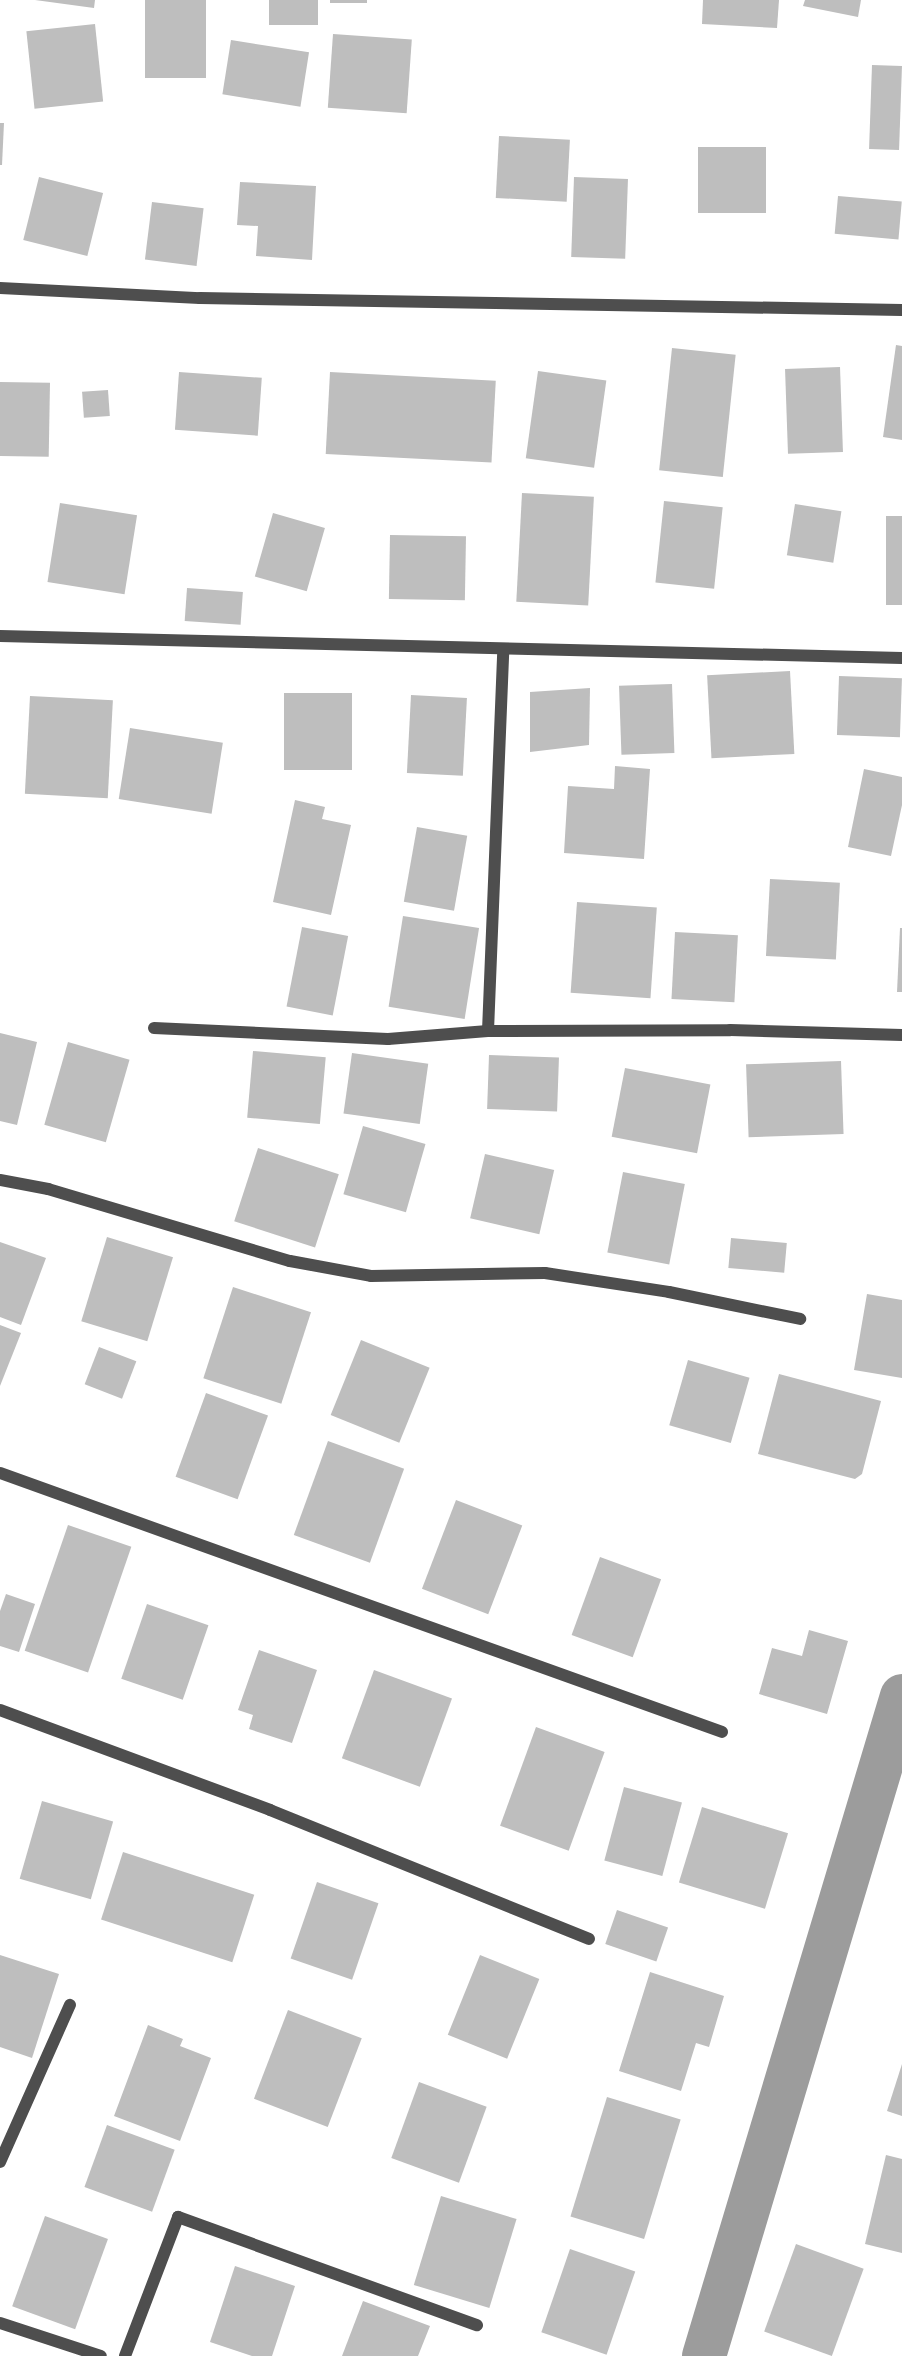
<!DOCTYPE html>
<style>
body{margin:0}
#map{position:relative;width:902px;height:2356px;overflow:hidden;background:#fff;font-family:"Work Sans",sans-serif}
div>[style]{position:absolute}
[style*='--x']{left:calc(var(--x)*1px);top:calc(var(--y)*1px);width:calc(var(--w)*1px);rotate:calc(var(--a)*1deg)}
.canal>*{height:44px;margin:-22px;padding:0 22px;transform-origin:22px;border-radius:22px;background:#9c9c9c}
.building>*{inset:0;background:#bebebe;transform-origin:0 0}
.service>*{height:12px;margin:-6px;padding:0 6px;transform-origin:6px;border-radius:6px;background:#4e4e4e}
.minor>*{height:12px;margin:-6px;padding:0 6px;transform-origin:6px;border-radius:6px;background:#4e4e4e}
span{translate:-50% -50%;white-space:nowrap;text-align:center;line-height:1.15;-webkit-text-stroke:4.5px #fff;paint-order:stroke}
</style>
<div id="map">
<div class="canal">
<div style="--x:704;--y:2356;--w:689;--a:-73.3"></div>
</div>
<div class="building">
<div style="clip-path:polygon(35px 0,95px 0,94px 8px)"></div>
<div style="left:145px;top:0;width:61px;height:78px"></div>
<div style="left:269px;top:0;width:49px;height:25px"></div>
<div style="left:330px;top:0;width:37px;height:3px"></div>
<div style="clip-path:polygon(703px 0,779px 0,777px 28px,702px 24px)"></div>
<div style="clip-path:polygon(805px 0,861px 0,858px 17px,803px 6px)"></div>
<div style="left:95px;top:24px;width:78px;height:69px;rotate:84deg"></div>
<div style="left:333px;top:34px;width:79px;height:74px;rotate:4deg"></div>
<div style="left:231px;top:40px;width:79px;height:55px;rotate:9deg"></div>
<div style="left:872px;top:65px;width:30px;height:84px;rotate:2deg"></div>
<div style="clip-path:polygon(0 123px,4px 123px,2px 165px,0 165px)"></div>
<div style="left:499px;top:136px;width:71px;height:62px;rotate:3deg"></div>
<div style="left:698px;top:147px;width:68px;height:66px"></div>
<div style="left:39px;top:177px;width:66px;height:65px;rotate:14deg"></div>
<div style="left:574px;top:177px;width:54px;height:80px;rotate:2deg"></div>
<div style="clip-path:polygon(240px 182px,316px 186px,312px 260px,256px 256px,258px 226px,237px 225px)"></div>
<div style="left:838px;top:196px;width:64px;height:38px;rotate:5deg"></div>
<div style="left:152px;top:202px;width:52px;height:58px;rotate:7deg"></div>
<div style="clip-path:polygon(896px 345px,902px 346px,902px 440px,883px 437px)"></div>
<div style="left:672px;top:348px;width:64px;height:123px;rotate:6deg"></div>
<div style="left:840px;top:367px;width:85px;height:55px;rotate:88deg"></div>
<div style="left:538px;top:371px;width:69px;height:88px;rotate:8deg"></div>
<div style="left:179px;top:372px;width:83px;height:58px;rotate:4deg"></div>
<div style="left:330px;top:372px;width:166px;height:82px;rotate:3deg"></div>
<div style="left:0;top:382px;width:50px;height:74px;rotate:1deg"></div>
<div style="left:108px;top:390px;width:26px;height:26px;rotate:86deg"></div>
<div style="left:522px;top:493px;width:72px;height:109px;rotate:3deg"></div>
<div style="left:664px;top:501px;width:59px;height:82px;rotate:6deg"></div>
<div style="left:60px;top:503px;width:78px;height:80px;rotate:9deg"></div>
<div style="left:795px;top:504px;width:47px;height:52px;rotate:9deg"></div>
<div style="left:273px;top:513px;width:54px;height:66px;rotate:16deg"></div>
<div style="left:886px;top:516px;width:16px;height:89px"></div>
<div style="left:390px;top:535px;width:76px;height:64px;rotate:1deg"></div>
<div style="left:187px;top:588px;width:56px;height:33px;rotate:4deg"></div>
<div style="left:790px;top:671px;width:83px;height:83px;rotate:87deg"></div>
<div style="left:839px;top:676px;width:63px;height:59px;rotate:2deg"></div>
<div style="left:672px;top:684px;width:69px;height:53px;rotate:88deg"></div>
<div style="clip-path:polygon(590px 688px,589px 745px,530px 752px,530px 692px)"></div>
<div style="left:284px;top:693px;width:68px;height:77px"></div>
<div style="left:411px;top:695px;width:56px;height:78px;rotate:3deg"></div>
<div style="left:30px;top:696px;width:83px;height:98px;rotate:3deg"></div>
<div style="left:130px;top:728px;width:94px;height:72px;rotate:9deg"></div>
<div style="clip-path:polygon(615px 766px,650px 769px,644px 859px,564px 853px,568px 786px,614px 789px)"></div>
<div style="clip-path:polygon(864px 769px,902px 777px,902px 805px,891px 856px,848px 847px)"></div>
<div style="clip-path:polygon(295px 800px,325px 807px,322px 819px,351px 825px,331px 915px,273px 902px)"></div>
<div style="left:417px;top:827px;width:51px;height:76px;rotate:10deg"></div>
<div style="left:770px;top:879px;width:70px;height:77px;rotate:3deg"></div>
<div style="left:577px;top:902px;width:80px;height:91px;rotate:4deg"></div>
<div style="left:403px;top:916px;width:77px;height:92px;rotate:9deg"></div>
<div style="left:302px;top:927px;width:47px;height:81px;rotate:11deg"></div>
<div style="clip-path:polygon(900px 928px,902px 928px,902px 992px,897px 992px)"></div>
<div style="left:675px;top:932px;width:63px;height:67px;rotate:3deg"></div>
<div style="clip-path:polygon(0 1033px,37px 1042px,17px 1125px,0 1121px)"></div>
<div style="left:68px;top:1042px;width:64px;height:86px;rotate:16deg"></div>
<div style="left:253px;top:1051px;width:73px;height:67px;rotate:5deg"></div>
<div style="left:352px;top:1053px;width:77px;height:61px;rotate:8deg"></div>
<div style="left:489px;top:1055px;width:70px;height:54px;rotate:2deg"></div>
<div style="left:841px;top:1061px;width:73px;height:95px;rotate:88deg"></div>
<div style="left:625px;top:1068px;width:87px;height:70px;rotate:11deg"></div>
<div style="left:363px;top:1126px;width:65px;height:71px;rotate:16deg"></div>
<div style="left:258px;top:1148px;width:85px;height:77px;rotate:18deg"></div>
<div style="left:485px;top:1154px;width:71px;height:66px;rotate:13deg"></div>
<div style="left:623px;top:1172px;width:63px;height:82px;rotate:11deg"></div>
<div style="left:107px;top:1237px;width:69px;height:88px;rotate:17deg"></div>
<div style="left:731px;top:1238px;width:56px;height:30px;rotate:5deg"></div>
<div style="clip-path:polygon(0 1242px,46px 1258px,21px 1325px,0 1317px)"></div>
<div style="left:233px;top:1287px;width:82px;height:96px;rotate:18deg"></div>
<div style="clip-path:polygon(867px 1294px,902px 1300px,902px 1378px,854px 1370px)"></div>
<div style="clip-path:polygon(0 1325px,21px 1333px,0 1386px)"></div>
<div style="left:361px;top:1340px;width:74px;height:81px;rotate:22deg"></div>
<div style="left:99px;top:1347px;width:40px;height:40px;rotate:21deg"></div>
<div style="left:688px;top:1360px;width:64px;height:68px;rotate:16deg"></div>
<div style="clip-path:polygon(779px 1374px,881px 1401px,862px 1474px,855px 1479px,758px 1454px)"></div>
<div style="left:206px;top:1393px;width:66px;height:89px;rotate:20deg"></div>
<div style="left:328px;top:1441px;width:81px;height:100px;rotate:20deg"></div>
<div style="left:456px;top:1500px;width:71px;height:95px;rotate:21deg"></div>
<div style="left:68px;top:1525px;width:67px;height:133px;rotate:19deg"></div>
<div style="left:600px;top:1557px;width:65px;height:83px;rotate:20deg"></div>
<div style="clip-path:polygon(6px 1594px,35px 1604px,19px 1652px,0 1646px,0 1611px)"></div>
<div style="left:147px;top:1604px;width:65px;height:79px;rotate:19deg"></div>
<div style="clip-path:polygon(809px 1630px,848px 1641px,827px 1714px,759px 1694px,772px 1648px,802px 1656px)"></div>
<div style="clip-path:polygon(259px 1650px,317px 1670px,292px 1743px,249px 1729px,253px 1715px,238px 1710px)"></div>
<div style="left:374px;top:1670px;width:83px;height:94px;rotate:20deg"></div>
<div style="left:536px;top:1727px;width:73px;height:105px;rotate:20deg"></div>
<div style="left:624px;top:1787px;width:60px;height:76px;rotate:15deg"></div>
<div style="left:42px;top:1801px;width:74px;height:81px;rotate:16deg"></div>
<div style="left:702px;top:1807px;width:90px;height:79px;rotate:17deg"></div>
<div style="left:123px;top:1852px;width:138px;height:71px;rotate:18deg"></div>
<div style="left:317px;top:1882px;width:65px;height:81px;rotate:19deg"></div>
<div style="left:617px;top:1910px;width:54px;height:36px;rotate:19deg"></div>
<div style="clip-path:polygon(0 1955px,59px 1974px,32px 2058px,0 2047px)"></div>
<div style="left:480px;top:1955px;width:64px;height:86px;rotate:22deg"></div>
<div style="clip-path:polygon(650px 1972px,724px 1996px,709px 2047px,696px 2043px,681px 2091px,619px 2071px)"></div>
<div style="left:288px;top:2010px;width:79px;height:95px;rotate:21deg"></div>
<div style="clip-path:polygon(148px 2025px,183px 2039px,180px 2046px,211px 2058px,180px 2141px,114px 2116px)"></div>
<div style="clip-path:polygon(902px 2064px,902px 2116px,887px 2111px)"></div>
<div style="left:419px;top:2082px;width:72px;height:81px;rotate:20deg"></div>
<div style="left:607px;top:2097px;width:77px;height:125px;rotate:17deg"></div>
<div style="left:107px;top:2125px;width:72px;height:66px;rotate:20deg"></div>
<div style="clip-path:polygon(886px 2155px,902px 2159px,902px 2253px,865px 2244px)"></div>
<div style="left:441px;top:2196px;width:79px;height:93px;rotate:17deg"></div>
<div style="left:45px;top:2216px;width:67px;height:96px;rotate:20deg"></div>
<div style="left:796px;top:2244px;width:72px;height:93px;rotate:20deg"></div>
<div style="left:570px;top:2249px;width:69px;height:88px;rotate:19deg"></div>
<div style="clip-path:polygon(235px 2266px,295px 2286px,272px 2356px,252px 2356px,210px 2342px)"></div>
<div style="clip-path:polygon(363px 2301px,430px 2326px,418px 2356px,342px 2356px)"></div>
</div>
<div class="service">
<div style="--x:0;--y:2162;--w:172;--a:-66"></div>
<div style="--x:125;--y:2356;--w:149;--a:-69.1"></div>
<div style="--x:178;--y:2217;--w:318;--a:19.9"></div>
</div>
<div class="minor">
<div style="--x:0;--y:288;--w:200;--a:2.9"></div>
<div style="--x:200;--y:298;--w:702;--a:0.98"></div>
<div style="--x:0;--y:636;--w:902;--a:1.4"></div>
<div style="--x:154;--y:1028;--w:234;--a:2.7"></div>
<div style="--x:388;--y:1039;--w:100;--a:-4.6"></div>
<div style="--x:488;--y:1031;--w:242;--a:-0.2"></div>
<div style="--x:730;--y:1030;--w:172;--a:1.7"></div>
<div style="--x:488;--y:1031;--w:381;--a:-87.7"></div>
<div style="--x:0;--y:1180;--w:49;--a:10.6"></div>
<div style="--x:48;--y:1189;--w:252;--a:16.6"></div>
<div style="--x:290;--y:1261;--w:82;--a:10.5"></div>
<div style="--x:371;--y:1276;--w:174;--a:-1"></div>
<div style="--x:545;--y:1273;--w:125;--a:8.7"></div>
<div style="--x:669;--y:1292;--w:134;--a:11.6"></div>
<div style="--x:0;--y:1473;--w:767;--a:19.73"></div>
<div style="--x:0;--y:1710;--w:288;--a:20.3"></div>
<div style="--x:270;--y:1810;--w:344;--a:22"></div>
<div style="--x:0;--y:2323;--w:106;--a:18.1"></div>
</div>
</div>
